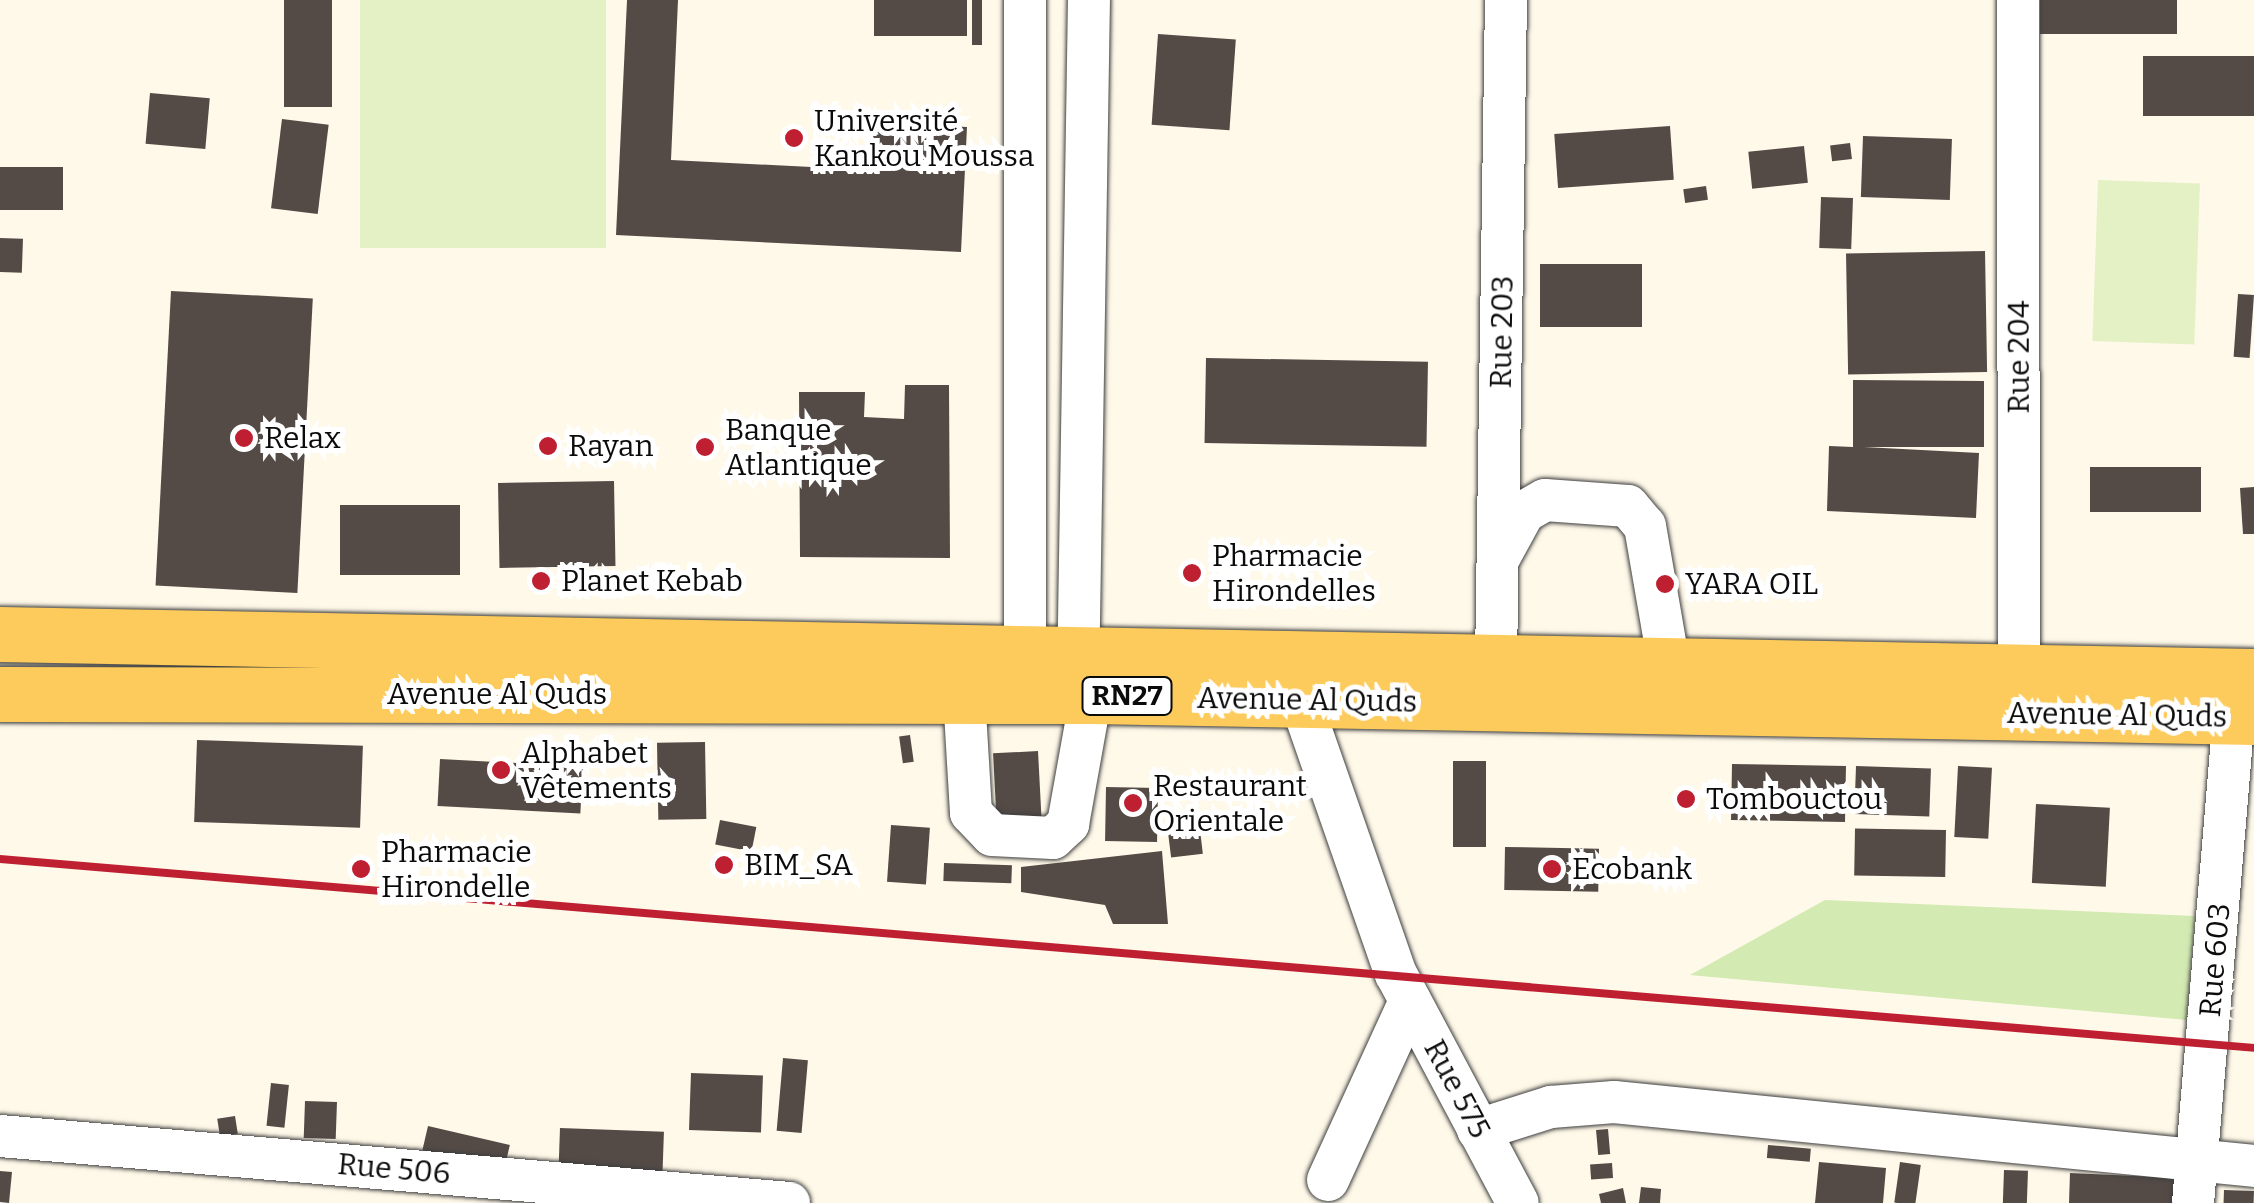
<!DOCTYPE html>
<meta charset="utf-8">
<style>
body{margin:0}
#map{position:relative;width:2254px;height:1203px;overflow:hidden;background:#fff9e9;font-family:Bitter,serif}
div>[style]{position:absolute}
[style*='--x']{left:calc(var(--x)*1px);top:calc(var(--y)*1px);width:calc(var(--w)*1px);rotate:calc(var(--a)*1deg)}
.green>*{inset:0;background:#d3eab3}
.pitch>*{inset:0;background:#e4f1c5;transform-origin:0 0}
.building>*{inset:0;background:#544b47;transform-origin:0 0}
.roads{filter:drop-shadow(0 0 2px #3e3e3e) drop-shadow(0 0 2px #3e3e3e)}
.minor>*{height:42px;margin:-21px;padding:0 21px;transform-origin:21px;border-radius:21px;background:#fff}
.major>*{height:55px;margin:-27.5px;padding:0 27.5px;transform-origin:27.5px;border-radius:27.5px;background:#fccb5c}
.rail>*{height:8px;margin:-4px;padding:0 4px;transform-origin:4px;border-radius:4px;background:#be2032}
.dots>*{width:28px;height:28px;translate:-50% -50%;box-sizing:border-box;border:5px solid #fff;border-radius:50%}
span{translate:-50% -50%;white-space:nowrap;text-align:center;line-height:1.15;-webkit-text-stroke:10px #fff;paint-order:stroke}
.shield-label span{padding:2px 8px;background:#fff;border:2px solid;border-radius:8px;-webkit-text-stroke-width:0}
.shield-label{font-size:28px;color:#0b0b0b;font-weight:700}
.poi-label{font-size:30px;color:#0b0b0b}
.left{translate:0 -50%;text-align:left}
.street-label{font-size:30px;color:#0b0b0b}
</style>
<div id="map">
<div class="green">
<div style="clip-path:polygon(1825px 900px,2195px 916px,2187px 1020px,1690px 975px)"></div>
</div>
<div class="pitch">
<div style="left:360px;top:0;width:246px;height:248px"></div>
<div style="left:2098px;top:180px;width:102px;height:161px;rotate:2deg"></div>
</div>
<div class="building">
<div style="left:284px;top:0;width:48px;height:107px"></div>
<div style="clip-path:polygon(627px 0,678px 0,671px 160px,871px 170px,874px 122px,967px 127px,961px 252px,616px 235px)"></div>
<div style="left:874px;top:0;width:93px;height:36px"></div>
<div style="left:972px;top:0;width:10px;height:45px"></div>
<div style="left:2040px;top:0;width:137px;height:34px"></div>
<div style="left:1158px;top:34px;width:78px;height:91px;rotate:4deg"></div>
<div style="left:2143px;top:56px;width:111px;height:60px"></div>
<div style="left:150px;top:93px;width:60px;height:51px;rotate:5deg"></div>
<div style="left:282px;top:119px;width:47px;height:90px;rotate:7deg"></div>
<div style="left:1670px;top:126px;width:54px;height:116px;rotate:86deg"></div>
<div style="left:1863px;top:136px;width:89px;height:61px;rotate:2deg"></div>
<div style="left:1850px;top:143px;width:16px;height:20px;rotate:83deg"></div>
<div style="left:1804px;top:146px;width:37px;height:56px;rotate:84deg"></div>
<div style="left:0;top:167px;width:63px;height:43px"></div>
<div style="left:1706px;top:186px;width:14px;height:23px;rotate:82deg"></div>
<div style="left:1821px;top:197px;width:32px;height:51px;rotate:2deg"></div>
<div style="left:0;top:238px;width:23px;height:34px;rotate:2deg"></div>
<div style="left:1985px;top:251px;width:121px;height:139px;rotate:89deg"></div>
<div style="left:1540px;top:264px;width:102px;height:63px"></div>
<div style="left:171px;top:291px;width:142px;height:295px;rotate:3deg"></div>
<div style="left:2238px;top:294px;width:16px;height:63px;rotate:4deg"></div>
<div style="left:1206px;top:358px;width:222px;height:85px;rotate:1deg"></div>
<div style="clip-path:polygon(1853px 380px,1984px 381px,1984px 447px,1864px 447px,1979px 453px,1976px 518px,1827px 511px,1829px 446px,1853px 447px)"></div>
<div style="clip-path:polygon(905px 385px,949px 385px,950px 558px,800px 557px,799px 392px,865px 392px,864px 417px,904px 419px)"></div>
<div style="left:2090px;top:467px;width:111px;height:45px"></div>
<div style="left:614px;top:481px;width:85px;height:116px;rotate:89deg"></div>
<div style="clip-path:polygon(2254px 487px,2254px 534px,2243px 534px,2240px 488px)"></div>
<div style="left:460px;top:505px;width:70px;height:120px;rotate:90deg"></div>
<div style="left:910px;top:735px;width:27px;height:11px;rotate:82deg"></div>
<div style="left:197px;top:740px;width:166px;height:82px;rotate:2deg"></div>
<div style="left:705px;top:742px;width:77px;height:48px;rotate:89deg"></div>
<div style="left:1038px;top:751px;width:69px;height:45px;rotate:87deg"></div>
<div style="left:440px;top:759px;width:143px;height:47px;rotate:3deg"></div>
<div style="left:1453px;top:761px;width:33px;height:86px"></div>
<div style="left:1732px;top:764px;width:114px;height:56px;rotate:1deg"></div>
<div style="left:1856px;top:766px;width:75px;height:48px;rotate:2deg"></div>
<div style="left:1958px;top:766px;width:34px;height:71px;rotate:3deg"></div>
<div style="left:1158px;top:788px;width:54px;height:52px;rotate:91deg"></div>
<div style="left:2036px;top:804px;width:74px;height:79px;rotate:3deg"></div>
<div style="left:1198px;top:814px;width:40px;height:32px;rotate:83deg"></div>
<div style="left:720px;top:820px;width:37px;height:25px;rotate:11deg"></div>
<div style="left:891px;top:825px;width:39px;height:57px;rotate:4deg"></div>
<div style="left:1946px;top:830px;width:47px;height:91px;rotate:91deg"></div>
<div style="left:1505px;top:847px;width:94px;height:43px;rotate:1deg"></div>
<div style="clip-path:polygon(1162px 851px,1168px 924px,1113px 924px,1105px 905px,1021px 892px,1021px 867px)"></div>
<div style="left:944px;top:863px;width:68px;height:18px;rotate:2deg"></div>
<div style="left:783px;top:1058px;width:25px;height:73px;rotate:5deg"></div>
<div style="left:691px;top:1073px;width:72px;height:57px;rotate:2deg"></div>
<div style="left:271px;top:1083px;width:18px;height:43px;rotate:6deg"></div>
<div style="left:305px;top:1101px;width:32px;height:37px;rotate:2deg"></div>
<div style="left:235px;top:1116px;width:18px;height:18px;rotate:81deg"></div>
<div style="left:428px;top:1126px;width:84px;height:25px;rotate:13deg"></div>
<div style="left:560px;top:1128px;width:104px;height:44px;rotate:2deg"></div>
<div style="left:1608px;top:1129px;width:25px;height:12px;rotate:85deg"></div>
<div style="left:1768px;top:1145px;width:43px;height:13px;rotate:5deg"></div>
<div style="clip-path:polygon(1819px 1162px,1886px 1168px,1883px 1203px,1815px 1203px)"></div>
<div style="left:1900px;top:1162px;width:21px;height:41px;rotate:8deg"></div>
<div style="left:1612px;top:1163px;width:15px;height:22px;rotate:86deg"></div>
<div style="left:2004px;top:1170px;width:24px;height:33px;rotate:2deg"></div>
<div style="clip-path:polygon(0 1171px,12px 1172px,9px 1203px,0 1202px)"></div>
<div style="clip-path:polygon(2070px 1173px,2180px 1178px,2179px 1203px,2069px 1203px)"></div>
<div style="clip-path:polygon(1641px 1187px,1661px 1189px,1660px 1203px,1639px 1203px)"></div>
<div style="clip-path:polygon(1623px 1188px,1626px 1203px,1601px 1203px,1599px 1194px)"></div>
<div style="left:2224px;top:1190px;width:30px;height:13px;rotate:2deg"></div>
</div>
<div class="roads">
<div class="minor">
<div style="--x:1025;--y:0;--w:684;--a:90"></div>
<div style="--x:2018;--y:0;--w:699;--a:89.92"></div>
<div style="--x:1500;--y:556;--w:50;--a:-61.4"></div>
<div style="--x:1524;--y:512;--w:24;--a:-30"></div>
<div style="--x:1545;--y:500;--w:83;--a:4.1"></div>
<div style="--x:1628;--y:506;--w:26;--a:50"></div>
<div style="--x:1645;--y:526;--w:141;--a:80.2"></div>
<div style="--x:1496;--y:664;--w:664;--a:-89.14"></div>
<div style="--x:1078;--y:683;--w:683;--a:-89.08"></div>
<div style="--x:964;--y:695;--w:118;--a:86.6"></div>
<div style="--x:971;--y:813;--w:30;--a:46"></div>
<div style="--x:992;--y:835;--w:61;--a:2.8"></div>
<div style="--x:1053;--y:838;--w:21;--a:-43"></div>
<div style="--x:1068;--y:824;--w:130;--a:-79.8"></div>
<div style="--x:1300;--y:699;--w:291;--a:70.8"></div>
<div style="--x:1396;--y:974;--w:259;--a:62"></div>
<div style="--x:1478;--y:1130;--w:77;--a:-17.5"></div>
<div style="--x:1551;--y:1107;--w:63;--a:-4.5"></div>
<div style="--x:1614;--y:1102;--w:643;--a:5.71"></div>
<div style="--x:0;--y:1136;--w:792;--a:4.85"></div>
<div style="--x:1328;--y:1180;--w:197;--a:-65.4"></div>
<div style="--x:2193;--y:1203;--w:488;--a:-85.2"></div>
</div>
<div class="major">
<div style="--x:0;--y:634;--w:2254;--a:1.07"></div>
<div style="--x:0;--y:694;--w:1091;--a:0.11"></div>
<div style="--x:1091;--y:696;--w:1163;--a:1.03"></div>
</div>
</div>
<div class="rail">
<div style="--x:0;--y:859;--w:2262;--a:4.79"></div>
</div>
<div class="dots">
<div style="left:794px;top:138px;background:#be2032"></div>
<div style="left:244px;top:438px;background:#be2032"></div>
<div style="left:548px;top:446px;background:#be2032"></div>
<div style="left:705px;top:447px;background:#be2032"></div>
<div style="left:1192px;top:573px;background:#be2032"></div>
<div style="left:541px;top:581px;background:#be2032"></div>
<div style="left:1665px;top:584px;background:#be2032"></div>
<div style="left:501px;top:770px;background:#be2032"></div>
<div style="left:1686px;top:799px;background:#be2032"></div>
<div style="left:1133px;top:803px;background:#be2032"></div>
<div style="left:724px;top:865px;background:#be2032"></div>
<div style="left:361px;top:869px;background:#be2032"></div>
<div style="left:1552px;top:869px;background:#be2032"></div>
</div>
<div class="shield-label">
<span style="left:1127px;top:696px">RN27</span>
</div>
<div class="poi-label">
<span class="left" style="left:814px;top:138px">Université<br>Kankou Moussa</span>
<span class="left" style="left:725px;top:447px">Banque<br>Atlantique</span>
<span class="left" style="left:264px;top:438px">Relax</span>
<span class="left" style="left:568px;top:446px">Rayan</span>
<span class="left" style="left:1212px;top:573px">Pharmacie<br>Hirondelles</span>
<span class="left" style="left:561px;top:581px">Planet Kebab</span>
<span class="left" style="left:1685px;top:584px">YARA OIL</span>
<span class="left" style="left:521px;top:770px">Alphabet<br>Vêtements</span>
<span class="left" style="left:1153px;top:803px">Restaurant<br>Orientale</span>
<span class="left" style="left:1706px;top:799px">Tombouctou</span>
<span class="left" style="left:381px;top:869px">Pharmacie<br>Hirondelle</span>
<span class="left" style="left:744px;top:865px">BIM_SA</span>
<span class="left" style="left:1572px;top:869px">Ecobank</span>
</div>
<div class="street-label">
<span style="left:1502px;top:332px;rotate:-89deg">Rue 203</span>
<span style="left:2019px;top:357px;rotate:-90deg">Rue 204</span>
<span style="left:497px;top:694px">Avenue Al Quds</span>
<span style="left:1307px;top:700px;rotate:1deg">Avenue Al Quds</span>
<span style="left:2117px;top:715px;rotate:1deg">Avenue Al Quds</span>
<span style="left:2215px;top:960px;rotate:-85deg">Rue 603</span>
<span style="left:1457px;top:1089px;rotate:62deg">Rue 575</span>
<span style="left:394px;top:1169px;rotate:5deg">Rue 506</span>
</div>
</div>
